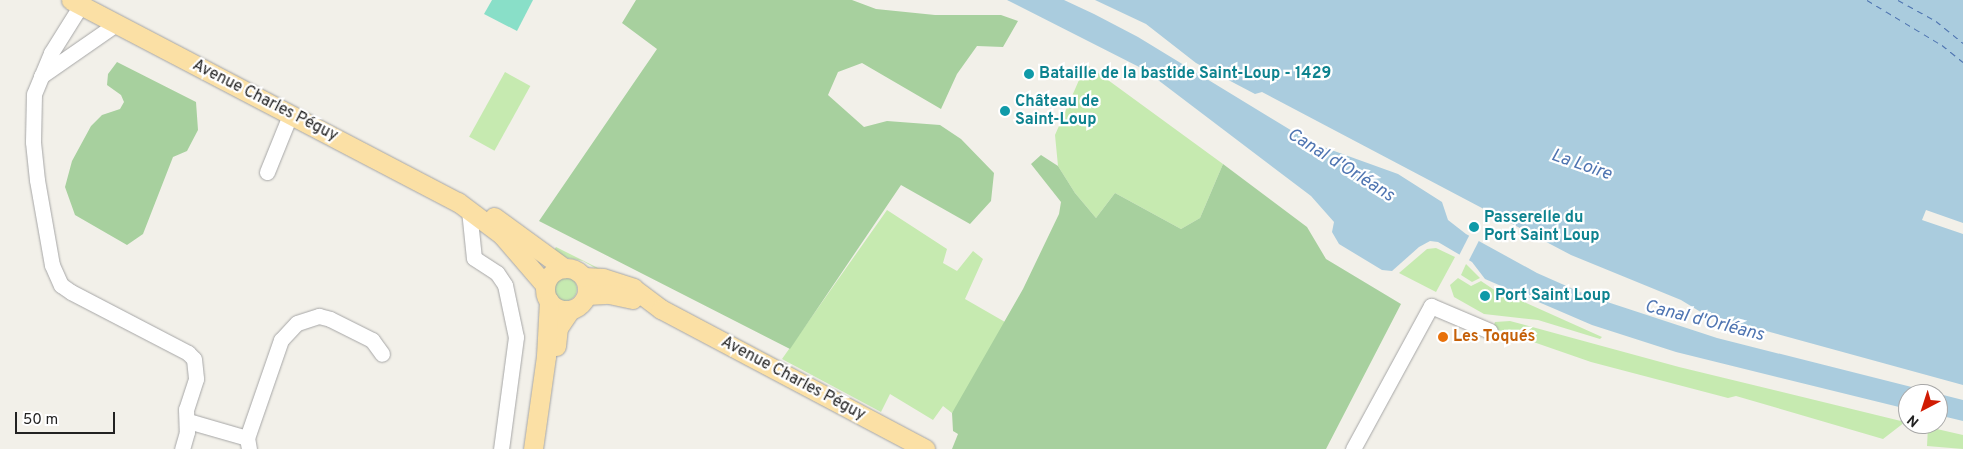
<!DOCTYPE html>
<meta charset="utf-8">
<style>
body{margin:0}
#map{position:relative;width:1963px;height:449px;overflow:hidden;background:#f2f0e9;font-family:Overpass,sans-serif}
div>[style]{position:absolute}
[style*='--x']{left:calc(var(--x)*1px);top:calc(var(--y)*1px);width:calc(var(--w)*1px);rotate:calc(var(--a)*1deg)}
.grass>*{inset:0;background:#c6eab0;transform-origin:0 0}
.round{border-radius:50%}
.forest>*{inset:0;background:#a7d09e}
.pitch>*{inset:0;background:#89dfc8}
.water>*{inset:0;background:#aaccde}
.pier>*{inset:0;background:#f2f0e9;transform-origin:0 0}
.ferry>*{height:1px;margin-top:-0.5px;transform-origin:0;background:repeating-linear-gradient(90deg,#4e74b1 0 6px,transparent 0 11px)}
.roads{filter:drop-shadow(0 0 1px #a6a6a6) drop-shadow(0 0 1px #a6a6a6)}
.minor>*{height:15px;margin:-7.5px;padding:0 7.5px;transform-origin:7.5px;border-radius:7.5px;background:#fff}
.major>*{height:19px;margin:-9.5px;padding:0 9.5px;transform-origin:9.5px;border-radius:9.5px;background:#fbe0a5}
.major>.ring{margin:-9.5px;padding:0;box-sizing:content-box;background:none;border:19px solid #fbe0a5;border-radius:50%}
.dots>*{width:14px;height:14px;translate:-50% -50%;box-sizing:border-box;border:2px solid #fff;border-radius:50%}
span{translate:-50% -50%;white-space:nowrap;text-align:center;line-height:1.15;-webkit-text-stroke:4.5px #fff;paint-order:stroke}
.culture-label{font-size:16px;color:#0d838f;font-weight:700}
.left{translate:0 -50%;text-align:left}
.street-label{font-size:16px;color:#222}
.food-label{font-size:16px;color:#c56008;font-weight:700}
.water-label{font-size:18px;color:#4e74b1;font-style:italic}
.north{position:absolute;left:1898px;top:384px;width:50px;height:50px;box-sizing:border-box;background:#fff;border:1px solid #a7a7a7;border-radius:50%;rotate:220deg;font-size:14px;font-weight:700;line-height:20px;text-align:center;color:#222}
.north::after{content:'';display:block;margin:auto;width:18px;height:22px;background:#d01b03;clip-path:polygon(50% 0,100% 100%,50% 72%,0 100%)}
.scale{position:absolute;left:15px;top:412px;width:100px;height:22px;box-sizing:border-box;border:2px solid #222;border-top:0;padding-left:6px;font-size:15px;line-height:18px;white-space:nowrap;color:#222;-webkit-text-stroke:4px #fff;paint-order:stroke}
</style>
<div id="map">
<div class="grass">
<div style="clip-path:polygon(1086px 64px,1223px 164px,1200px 218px,1181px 229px,1115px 193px,1096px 218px,1075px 193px,1058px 166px,1055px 135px)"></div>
<div style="left:505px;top:72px;width:29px;height:74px;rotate:29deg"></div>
<div style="clip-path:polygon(887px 210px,947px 249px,943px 263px,957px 271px,973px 251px,983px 259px,965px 299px,1005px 322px,964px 397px,952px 413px,943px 406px,933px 420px,890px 394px,881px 412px,782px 359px)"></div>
<div style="clip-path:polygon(556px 247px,602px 270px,602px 272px,583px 261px,563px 257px,554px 250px)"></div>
<div style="clip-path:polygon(1436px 248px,1455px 257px,1436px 292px,1399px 273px,1427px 249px)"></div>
<div style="clip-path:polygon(1466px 264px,1480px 278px,1472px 282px,1461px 275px)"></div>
<div class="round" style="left:553px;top:277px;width:24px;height:24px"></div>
<div style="clip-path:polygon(1458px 278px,1471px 286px,1481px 281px,1502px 295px,1504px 293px,1602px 337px,1600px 339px,1538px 320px,1484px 314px,1454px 297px,1450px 285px)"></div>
<div style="clip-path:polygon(1510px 321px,1679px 367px,1905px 422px,1883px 439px,1736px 396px,1728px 398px,1591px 362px,1493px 328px,1495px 322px)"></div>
<div style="clip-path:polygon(1928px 427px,1963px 435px,1963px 449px,1927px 446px)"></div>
</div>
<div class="forest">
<div style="clip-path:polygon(636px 0,852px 0,876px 9px,935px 15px,1001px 15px,1018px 21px,1003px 47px,977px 46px,957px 74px,941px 109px,862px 63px,838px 72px,828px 95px,864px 127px,887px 121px,940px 125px,961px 139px,994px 173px,991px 201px,970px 224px,901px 185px,790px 349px,539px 221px,657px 49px,622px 23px)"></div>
<div style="clip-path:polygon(117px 62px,196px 102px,198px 130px,187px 151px,173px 157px,143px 234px,127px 245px,75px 215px,65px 187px,72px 161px,91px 126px,102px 115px,120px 109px,124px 102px,121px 95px,107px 85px,108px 74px)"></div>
<div style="clip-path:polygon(1041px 155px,1058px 166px,1075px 193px,1096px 218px,1115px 193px,1181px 229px,1200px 218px,1223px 164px,1307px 227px,1326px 259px,1401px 304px,1326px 449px,952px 449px,958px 434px,953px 431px,952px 413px,1023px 289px,1059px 214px,1061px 202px,1031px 164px)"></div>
</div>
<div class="pitch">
<div style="clip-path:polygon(492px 0,533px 0,517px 31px,484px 14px)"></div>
</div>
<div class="water">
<div style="clip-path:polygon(1007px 0,1064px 0,1094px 14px,1138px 37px,1312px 143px,1398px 174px,1442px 202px,1448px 220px,1466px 234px,1537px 273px,1589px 296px,1717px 338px,1963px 400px,1963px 421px,1938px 415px,1938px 394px,1908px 394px,1908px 407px,1899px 407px,1676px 352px,1592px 325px,1485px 279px,1472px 262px,1438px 242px,1430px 241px,1419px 247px,1392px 271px,1382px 270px,1339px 244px,1332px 232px,1334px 222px,1311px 196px,1158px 80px,1153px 80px,1149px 72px)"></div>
<div style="clip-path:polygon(1095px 0,1963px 0,1963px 223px,1926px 210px,1922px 220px,1963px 234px,1963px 385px,1704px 314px,1681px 300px,1571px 255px,1262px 92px,1255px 94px,1196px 63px,1146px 24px)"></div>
</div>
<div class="pier">
<div style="left:1470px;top:234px;width:11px;height:26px;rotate:27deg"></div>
</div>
<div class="ferry">
<div style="--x:1867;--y:0;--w:87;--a:31"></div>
<div style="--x:1942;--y:45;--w:27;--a:39"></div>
<div style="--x:1898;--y:0;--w:43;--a:28.9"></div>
<div style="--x:1936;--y:21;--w:35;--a:39"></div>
</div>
<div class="roads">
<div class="minor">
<div style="--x:81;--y:5;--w:57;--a:122"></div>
<div style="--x:51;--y:53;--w:44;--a:112.5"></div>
<div style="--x:34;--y:94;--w:48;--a:91.2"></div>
<div style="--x:33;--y:142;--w:38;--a:84"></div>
<div style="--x:37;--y:180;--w:86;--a:80"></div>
<div style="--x:52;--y:265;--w:22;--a:66"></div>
<div style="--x:61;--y:285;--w:12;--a:35"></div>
<div style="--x:71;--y:292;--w:132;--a:27.5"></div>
<div style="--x:188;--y:353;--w:8;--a:45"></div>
<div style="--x:194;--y:359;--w:20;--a:84"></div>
<div style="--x:196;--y:379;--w:32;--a:108"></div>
<div style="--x:186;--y:409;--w:23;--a:88"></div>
<div style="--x:187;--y:432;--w:18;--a:106"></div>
<div style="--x:41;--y:76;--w:91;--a:-34.7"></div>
<div style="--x:267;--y:172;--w:61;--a:-68"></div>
<div style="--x:469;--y:210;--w:48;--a:84.1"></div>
<div style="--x:474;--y:258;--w:27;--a:33"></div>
<div style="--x:497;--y:273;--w:14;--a:56"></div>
<div style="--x:505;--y:285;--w:53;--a:78.1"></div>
<div style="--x:516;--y:337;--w:113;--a:97.6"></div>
<div style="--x:188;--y:421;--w:61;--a:16.1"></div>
<div style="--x:249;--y:449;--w:11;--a:-100"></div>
<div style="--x:247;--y:438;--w:104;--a:-70.9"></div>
<div style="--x:281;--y:340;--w:23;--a:-47"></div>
<div style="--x:297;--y:323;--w:23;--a:-18"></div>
<div style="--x:319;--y:316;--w:11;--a:15"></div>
<div style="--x:330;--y:319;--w:47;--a:26.6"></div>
<div style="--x:372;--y:340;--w:17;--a:54"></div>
<div style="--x:1353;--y:449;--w:163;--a:-61.4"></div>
<div style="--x:1431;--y:306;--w:64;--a:23"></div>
</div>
<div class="major">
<div style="--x:71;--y:0;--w:437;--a:27.6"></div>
<div style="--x:458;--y:202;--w:55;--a:36.9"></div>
<div style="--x:502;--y:235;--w:66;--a:49.3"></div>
<div style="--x:494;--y:217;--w:87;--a:36.1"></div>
<div class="ring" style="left:545px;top:268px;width:23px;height:23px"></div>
<div style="--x:584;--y:277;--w:19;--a:3"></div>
<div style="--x:603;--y:278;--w:32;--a:18"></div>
<div style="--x:633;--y:288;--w:35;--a:37"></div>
<div style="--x:661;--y:309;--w:299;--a:27.9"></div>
<div style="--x:587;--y:295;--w:22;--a:-3"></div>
<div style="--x:609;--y:294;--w:24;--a:12"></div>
<div style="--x:556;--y:346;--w:18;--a:-84"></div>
<div style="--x:558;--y:328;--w:22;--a:-56"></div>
<div style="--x:533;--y:449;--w:94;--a:-82"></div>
<div style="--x:546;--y:356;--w:55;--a:-86.9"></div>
</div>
</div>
<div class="dots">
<div style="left:1029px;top:74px;background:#0f9aa8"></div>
<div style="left:1005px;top:111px;background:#0f9aa8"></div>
<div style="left:1474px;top:227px;background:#0f9aa8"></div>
<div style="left:1485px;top:296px;background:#0f9aa8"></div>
<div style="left:1443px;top:337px;background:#e8710a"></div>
</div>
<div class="culture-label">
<span class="left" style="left:1039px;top:74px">Bataille de la bastide Saint-Loup - 1429</span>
<span class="left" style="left:1015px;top:111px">Château de<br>Saint-Loup</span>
<span class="left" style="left:1484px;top:227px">Passerelle du<br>Port Saint Loup</span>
<span class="left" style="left:1495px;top:296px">Port Saint Loup</span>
</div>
<div class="street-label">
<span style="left:265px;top:101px;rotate:27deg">Avenue Charles Péguy</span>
<span style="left:793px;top:379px;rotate:28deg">Avenue Charles Péguy</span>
</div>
<div class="food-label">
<span class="left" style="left:1453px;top:337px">Les Toqués</span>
</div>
<div class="water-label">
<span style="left:1340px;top:166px;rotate:32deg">Canal d'Orléans</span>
<span style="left:1581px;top:166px;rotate:19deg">La Loire</span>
<span style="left:1704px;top:322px;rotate:14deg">Canal d'Orléans</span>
</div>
<div class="north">N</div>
<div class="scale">50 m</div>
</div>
